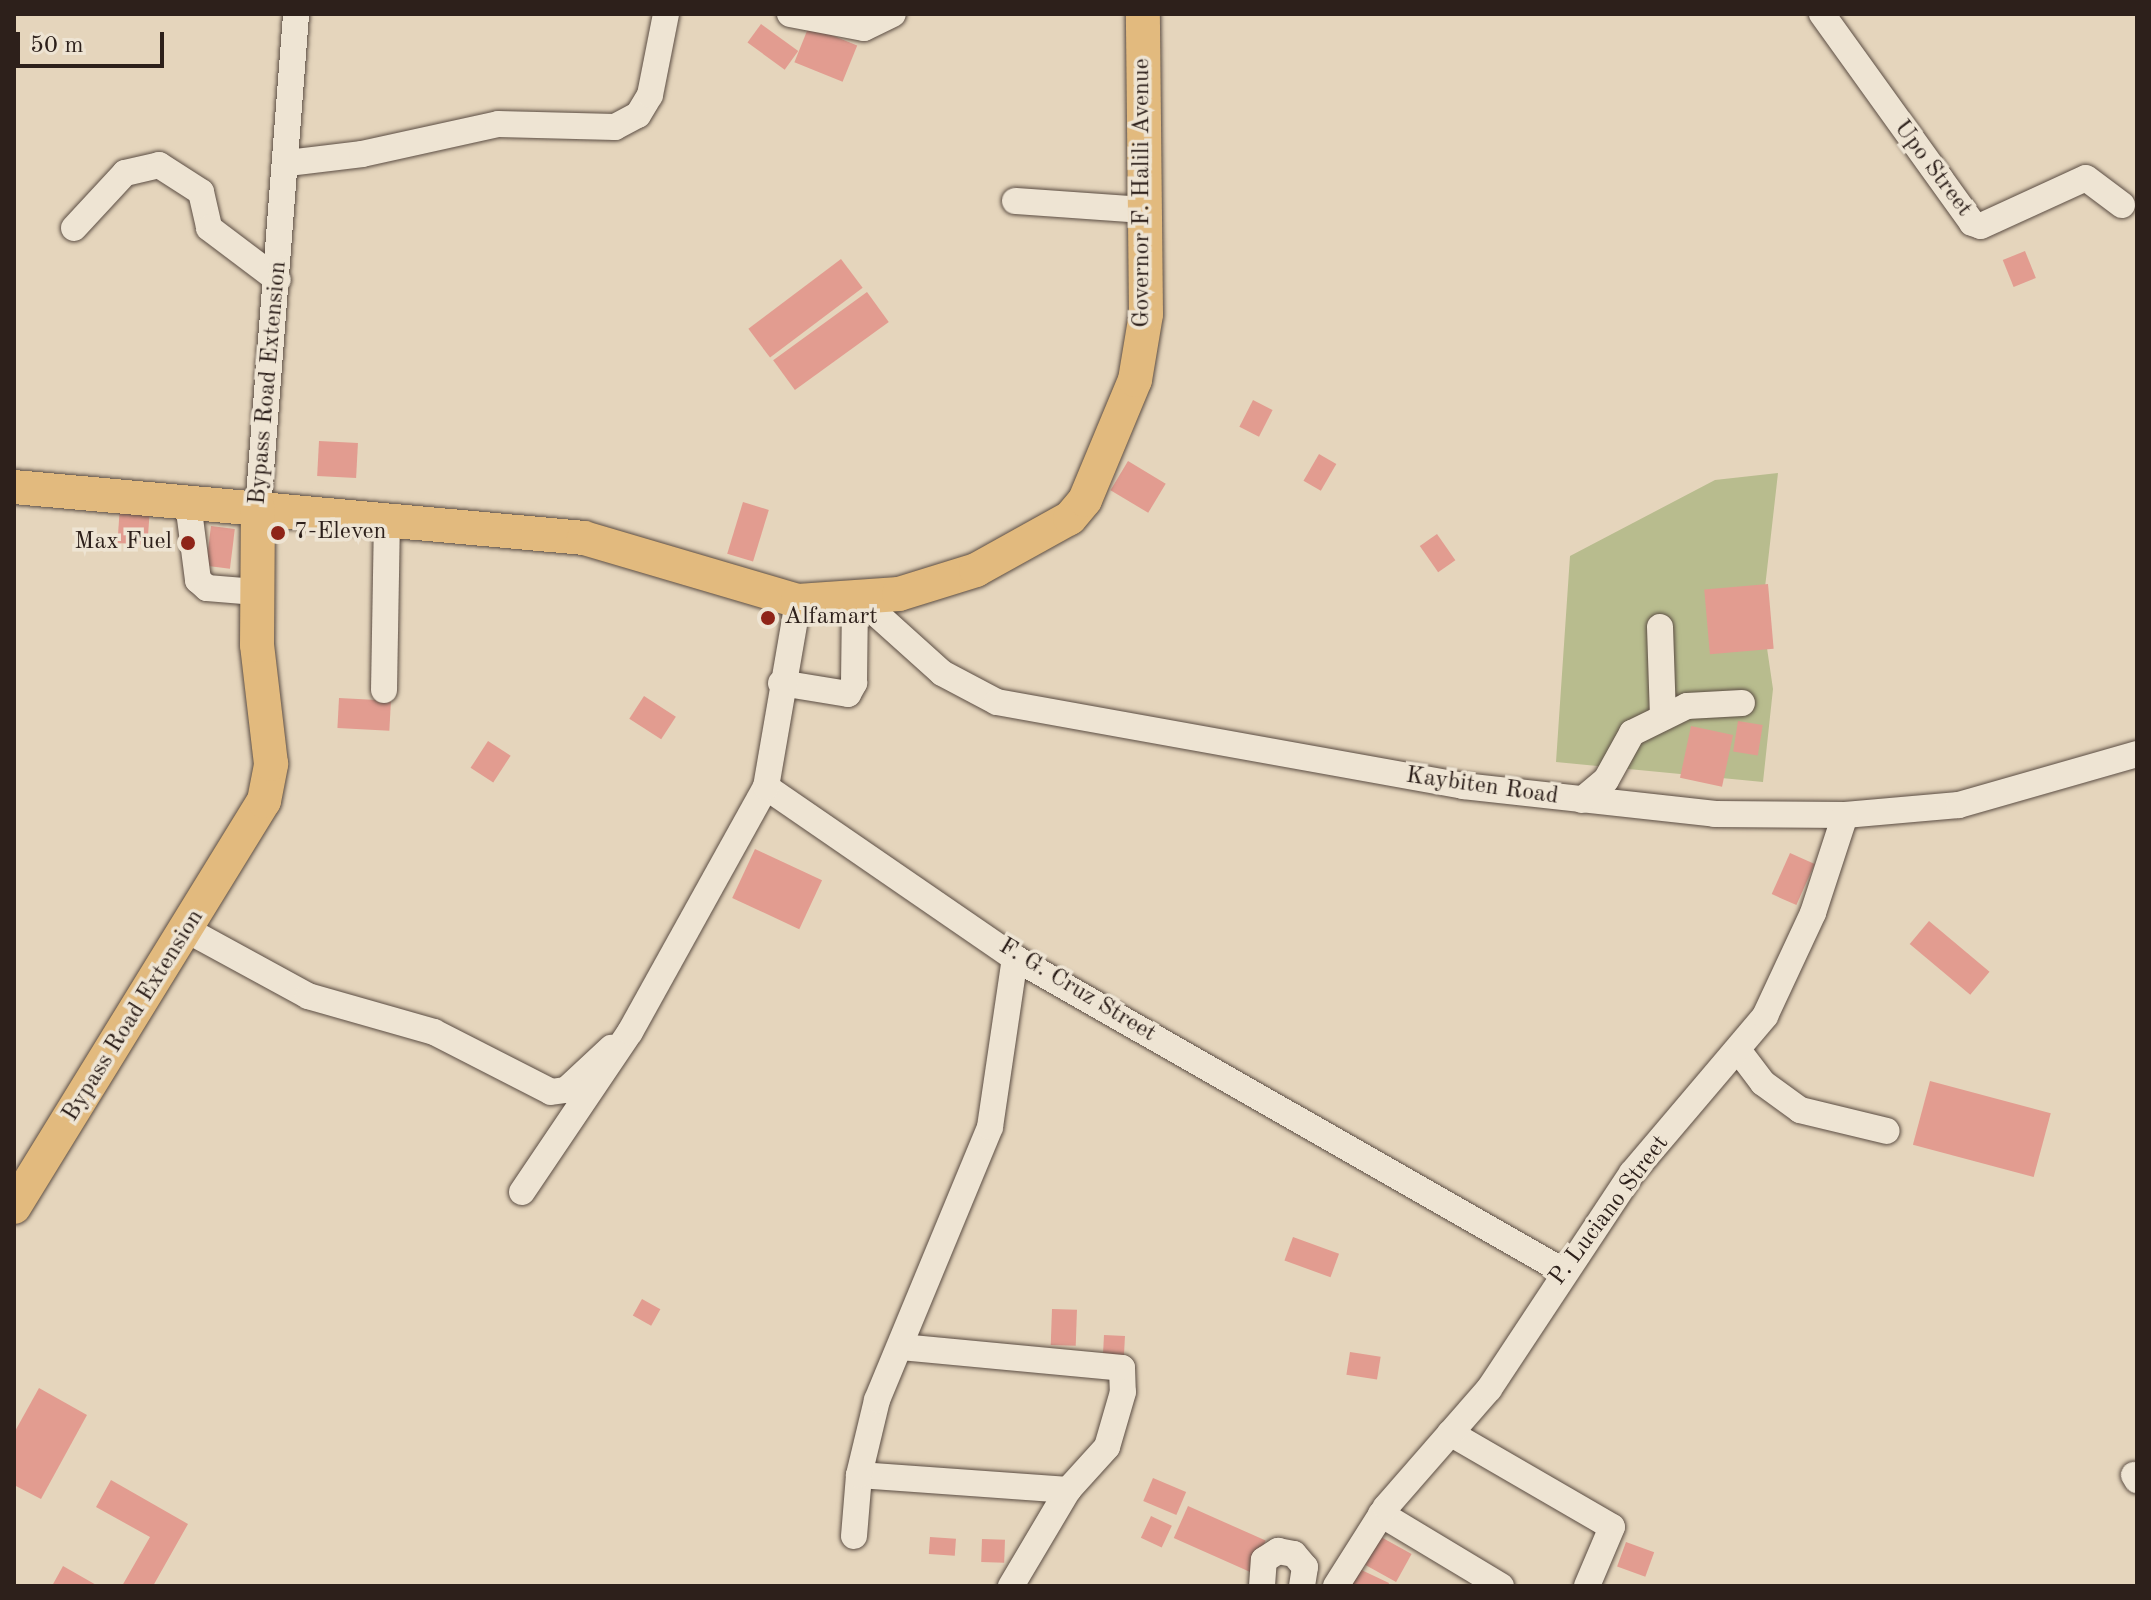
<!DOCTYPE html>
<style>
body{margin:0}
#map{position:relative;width:2151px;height:1600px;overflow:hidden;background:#e5d5bc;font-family:"Old Standard TT",serif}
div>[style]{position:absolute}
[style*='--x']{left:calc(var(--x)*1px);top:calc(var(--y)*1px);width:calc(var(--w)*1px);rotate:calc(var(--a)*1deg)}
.green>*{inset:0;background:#b8bc8e}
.building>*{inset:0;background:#e29c90;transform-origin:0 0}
.roads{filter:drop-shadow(0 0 2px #5b4d43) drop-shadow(0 0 2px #5b4d43)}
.minor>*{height:26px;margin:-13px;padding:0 13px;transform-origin:13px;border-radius:13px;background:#eee4d3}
.major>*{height:34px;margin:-17px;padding:0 17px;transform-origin:17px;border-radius:17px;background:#e2ba7e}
.dots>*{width:22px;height:22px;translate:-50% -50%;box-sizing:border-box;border:4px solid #eee4d3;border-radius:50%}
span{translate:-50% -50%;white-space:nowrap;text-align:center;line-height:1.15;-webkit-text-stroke:7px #eee4d3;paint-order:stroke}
.street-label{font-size:24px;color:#2d201b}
.poi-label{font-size:24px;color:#2d201b}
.left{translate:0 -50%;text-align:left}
.right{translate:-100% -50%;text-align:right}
.frame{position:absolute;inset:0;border:16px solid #2d201b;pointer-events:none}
.scale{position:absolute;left:16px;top:32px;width:148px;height:36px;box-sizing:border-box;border:4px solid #2d201b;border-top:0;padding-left:10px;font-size:24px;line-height:28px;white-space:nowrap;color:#2d201b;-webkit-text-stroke:6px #eee4d3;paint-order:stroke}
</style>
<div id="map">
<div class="green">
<div style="clip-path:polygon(1778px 473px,1762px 614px,1773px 689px,1763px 782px,1556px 762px,1570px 556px,1715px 480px)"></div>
</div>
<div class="building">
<div style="left:761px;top:24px;width:46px;height:23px;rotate:36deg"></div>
<div style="left:809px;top:26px;width:52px;height:39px;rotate:22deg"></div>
<div style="left:2025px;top:251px;width:29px;height:24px;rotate:68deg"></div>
<div style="left:841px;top:259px;width:36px;height:116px;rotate:53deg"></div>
<div style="left:867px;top:292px;width:37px;height:116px;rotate:54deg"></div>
<div style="left:1253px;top:400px;width:22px;height:30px;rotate:27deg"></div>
<div style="left:319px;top:441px;width:39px;height:35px;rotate:3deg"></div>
<div style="left:1319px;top:454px;width:20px;height:31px;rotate:30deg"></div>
<div style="left:1128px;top:461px;width:44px;height:34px;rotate:31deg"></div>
<div style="left:743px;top:502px;width:27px;height:54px;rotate:17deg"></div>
<div style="left:120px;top:506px;width:30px;height:37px;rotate:4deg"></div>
<div style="left:211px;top:526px;width:24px;height:40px;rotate:7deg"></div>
<div style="left:1437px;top:534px;width:32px;height:21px;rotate:55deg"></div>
<div style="left:1768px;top:584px;width:65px;height:64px;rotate:85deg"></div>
<div style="left:644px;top:696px;width:38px;height:27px;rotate:33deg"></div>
<div style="left:339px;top:698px;width:52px;height:30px;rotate:3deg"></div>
<div style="left:1738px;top:721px;width:25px;height:31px;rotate:9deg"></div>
<div style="left:1691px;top:726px;width:43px;height:53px;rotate:12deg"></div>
<div style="left:488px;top:741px;width:27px;height:32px;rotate:33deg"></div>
<div style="left:755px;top:849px;width:74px;height:54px;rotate:25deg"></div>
<div style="left:1790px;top:853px;width:27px;height:45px;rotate:24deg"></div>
<div style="left:1929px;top:921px;width:79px;height:30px;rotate:40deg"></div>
<div style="left:1930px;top:1081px;width:125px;height:66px;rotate:15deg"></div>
<div style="left:1293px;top:1237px;width:49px;height:25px;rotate:20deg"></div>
<div style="left:642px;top:1299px;width:21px;height:19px;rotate:29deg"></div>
<div style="left:1052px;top:1309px;width:25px;height:36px;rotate:2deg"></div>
<div style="left:1104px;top:1335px;width:21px;height:24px;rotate:3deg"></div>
<div style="left:1350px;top:1352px;width:31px;height:23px;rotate:9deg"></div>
<div style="clip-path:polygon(39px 1388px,87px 1415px,41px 1499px,14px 1485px,14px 1433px)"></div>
<div style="left:1153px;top:1478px;width:36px;height:25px;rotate:23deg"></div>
<div style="clip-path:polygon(111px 1480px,188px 1524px,153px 1586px,122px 1586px,150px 1537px,96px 1507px)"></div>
<div style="left:1188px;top:1506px;width:85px;height:35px;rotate:24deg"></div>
<div style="left:1151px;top:1516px;width:23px;height:24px;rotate:25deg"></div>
<div style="left:930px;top:1537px;width:26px;height:17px;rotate:4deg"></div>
<div style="left:1381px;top:1537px;width:35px;height:32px;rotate:29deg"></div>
<div style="left:982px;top:1539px;width:23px;height:23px;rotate:2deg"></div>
<div style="left:1626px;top:1542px;width:30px;height:26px;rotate:20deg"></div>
<div style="clip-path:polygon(63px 1566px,98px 1586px,52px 1586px)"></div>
<div style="clip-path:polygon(1353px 1566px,1389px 1583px,1388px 1586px,1344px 1586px)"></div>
</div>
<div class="roads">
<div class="minor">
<div style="--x:790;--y:14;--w:75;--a:10.7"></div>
<div style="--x:864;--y:28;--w:32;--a:-26"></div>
<div style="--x:1822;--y:14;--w:257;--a:54.3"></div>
<div style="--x:1972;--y:223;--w:9;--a:18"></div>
<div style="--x:1981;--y:226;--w:115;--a:-24.6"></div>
<div style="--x:2086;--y:178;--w:45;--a:36.9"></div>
<div style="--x:288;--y:163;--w:75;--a:-6.9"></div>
<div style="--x:362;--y:154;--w:139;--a:-12.4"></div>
<div style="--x:498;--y:124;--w:117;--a:1.5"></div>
<div style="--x:615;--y:127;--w:26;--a:-28"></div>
<div style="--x:638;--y:115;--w:23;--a:-59"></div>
<div style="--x:650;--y:95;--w:83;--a:-78.8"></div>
<div style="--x:1015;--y:201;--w:130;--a:4"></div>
<div style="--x:74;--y:228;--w:75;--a:-47.2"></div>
<div style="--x:125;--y:173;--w:35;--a:-13"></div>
<div style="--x:159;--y:165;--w:50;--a:32.7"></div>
<div style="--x:201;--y:192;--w:37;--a:77"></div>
<div style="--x:209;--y:228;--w:86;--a:37"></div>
<div style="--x:188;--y:503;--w:78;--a:82.6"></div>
<div style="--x:198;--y:580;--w:12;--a:42"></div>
<div style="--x:207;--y:588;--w:49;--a:4.7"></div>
<div style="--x:258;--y:509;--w:496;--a:-85.6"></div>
<div style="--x:861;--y:600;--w:109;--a:42"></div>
<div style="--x:942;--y:673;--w:62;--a:27.8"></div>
<div style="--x:997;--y:702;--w:474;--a:10.2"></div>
<div style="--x:1463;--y:786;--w:254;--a:6.3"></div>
<div style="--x:1715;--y:814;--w:130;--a:0.4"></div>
<div style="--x:1845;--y:815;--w:114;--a:-5"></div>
<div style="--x:1959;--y:805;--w:185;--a:-16"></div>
<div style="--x:1660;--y:627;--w:90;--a:88.1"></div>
<div style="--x:781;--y:683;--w:68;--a:9.3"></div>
<div style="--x:848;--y:694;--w:13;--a:-61"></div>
<div style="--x:854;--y:683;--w:82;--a:-89.3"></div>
<div style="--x:384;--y:690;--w:171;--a:-89"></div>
<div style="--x:766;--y:787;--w:302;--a:34.5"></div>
<div style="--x:1015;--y:958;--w:631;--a:29.73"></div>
<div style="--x:1582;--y:800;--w:31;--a:-40"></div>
<div style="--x:1606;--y:780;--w:54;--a:-61"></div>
<div style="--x:1632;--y:733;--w:61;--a:-26.1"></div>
<div style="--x:1687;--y:706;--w:55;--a:-3.1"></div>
<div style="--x:189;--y:931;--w:136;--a:28.6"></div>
<div style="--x:308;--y:996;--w:131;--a:15.9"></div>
<div style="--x:434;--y:1032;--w:131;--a:27.1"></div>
<div style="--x:551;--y:1092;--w:15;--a:-8"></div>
<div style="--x:566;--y:1090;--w:62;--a:-43"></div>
<div style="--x:1738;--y:1050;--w:41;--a:52.9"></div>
<div style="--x:1763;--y:1083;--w:46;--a:36.1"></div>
<div style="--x:1800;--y:1110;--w:89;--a:13.6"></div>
<div style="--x:522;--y:1192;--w:193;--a:-56"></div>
<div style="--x:630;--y:1032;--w:280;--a:-61"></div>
<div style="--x:766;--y:787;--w:189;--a:-80.2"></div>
<div style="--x:901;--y:1347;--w:222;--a:5.4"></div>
<div style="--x:1122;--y:1368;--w:24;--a:88"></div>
<div style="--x:1123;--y:1392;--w:57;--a:106.2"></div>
<div style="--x:1107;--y:1447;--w:58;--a:132.2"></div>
<div style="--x:1068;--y:1490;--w:112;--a:120.7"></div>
<div style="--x:1450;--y:1433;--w:187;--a:30.1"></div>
<div style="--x:1612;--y:1527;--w:64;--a:113"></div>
<div style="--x:859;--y:1475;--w:210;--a:4.1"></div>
<div style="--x:2134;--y:1475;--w:6;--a:59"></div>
<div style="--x:1381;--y:1514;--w:140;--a:31"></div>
<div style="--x:854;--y:1536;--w:61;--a:-85.3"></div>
<div style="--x:859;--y:1475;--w:77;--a:-76.5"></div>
<div style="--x:877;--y:1400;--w:295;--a:-67.5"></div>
<div style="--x:990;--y:1127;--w:171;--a:-81.6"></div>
<div style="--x:1262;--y:1586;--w:26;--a:-86"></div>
<div style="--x:1264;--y:1560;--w:17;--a:-33"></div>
<div style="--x:1278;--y:1551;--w:16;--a:11"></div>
<div style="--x:1294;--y:1554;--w:17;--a:50"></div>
<div style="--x:1305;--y:1567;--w:19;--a:99"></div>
<div style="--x:1336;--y:1586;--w:93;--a:-57.7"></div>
<div style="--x:1386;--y:1507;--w:157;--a:-48.9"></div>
<div style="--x:1489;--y:1389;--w:259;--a:-56.5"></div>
<div style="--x:1632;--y:1173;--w:206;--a:-49.7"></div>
<div style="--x:1765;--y:1016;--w:114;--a:-65"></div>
<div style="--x:1813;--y:913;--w:103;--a:-71.9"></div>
</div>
<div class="major">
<div style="--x:14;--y:487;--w:572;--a:5.11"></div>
<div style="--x:584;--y:538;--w:223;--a:16.4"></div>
<div style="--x:798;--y:601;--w:101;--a:-4"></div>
<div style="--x:899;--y:594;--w:81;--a:-17.3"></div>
<div style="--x:976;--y:570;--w:107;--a:-29"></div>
<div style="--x:1070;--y:518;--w:23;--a:-50"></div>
<div style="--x:1085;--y:500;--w:130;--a:-67.4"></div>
<div style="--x:1135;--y:380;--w:67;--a:-80.5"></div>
<div style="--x:1146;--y:314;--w:300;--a:-90.6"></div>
<div style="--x:14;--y:1207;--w:477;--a:-58.4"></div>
<div style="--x:264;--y:801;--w:38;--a:-79"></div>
<div style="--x:271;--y:764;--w:120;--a:-96.7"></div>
<div style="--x:257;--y:645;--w:136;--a:-89.6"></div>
</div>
</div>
<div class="dots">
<div style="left:278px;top:533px;background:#8f2418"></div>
<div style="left:188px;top:543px;background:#8f2418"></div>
<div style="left:768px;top:618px;background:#8f2418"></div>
</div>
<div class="street-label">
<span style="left:1932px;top:169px;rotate:53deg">Upo Street</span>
<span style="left:1143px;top:193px;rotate:-90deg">Governor F. Halili Avenue</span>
<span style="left:269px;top:383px;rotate:-85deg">Bypass Road Extension</span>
<span style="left:1482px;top:787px;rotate:8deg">Kaybiten Road</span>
<span style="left:1077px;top:991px;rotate:31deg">F. G. Cruz Street</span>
<span style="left:134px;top:1016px;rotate:-58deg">Bypass Road Extension</span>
<span style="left:1610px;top:1211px;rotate:-53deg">P. Luciano Street</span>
</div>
<div class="poi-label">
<span class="left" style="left:294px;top:533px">7-Eleven</span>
<span class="right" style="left:172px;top:543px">Max Fuel</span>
<span class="left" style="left:784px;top:618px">Alfamart</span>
</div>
<div class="frame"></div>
<div class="scale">50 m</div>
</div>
